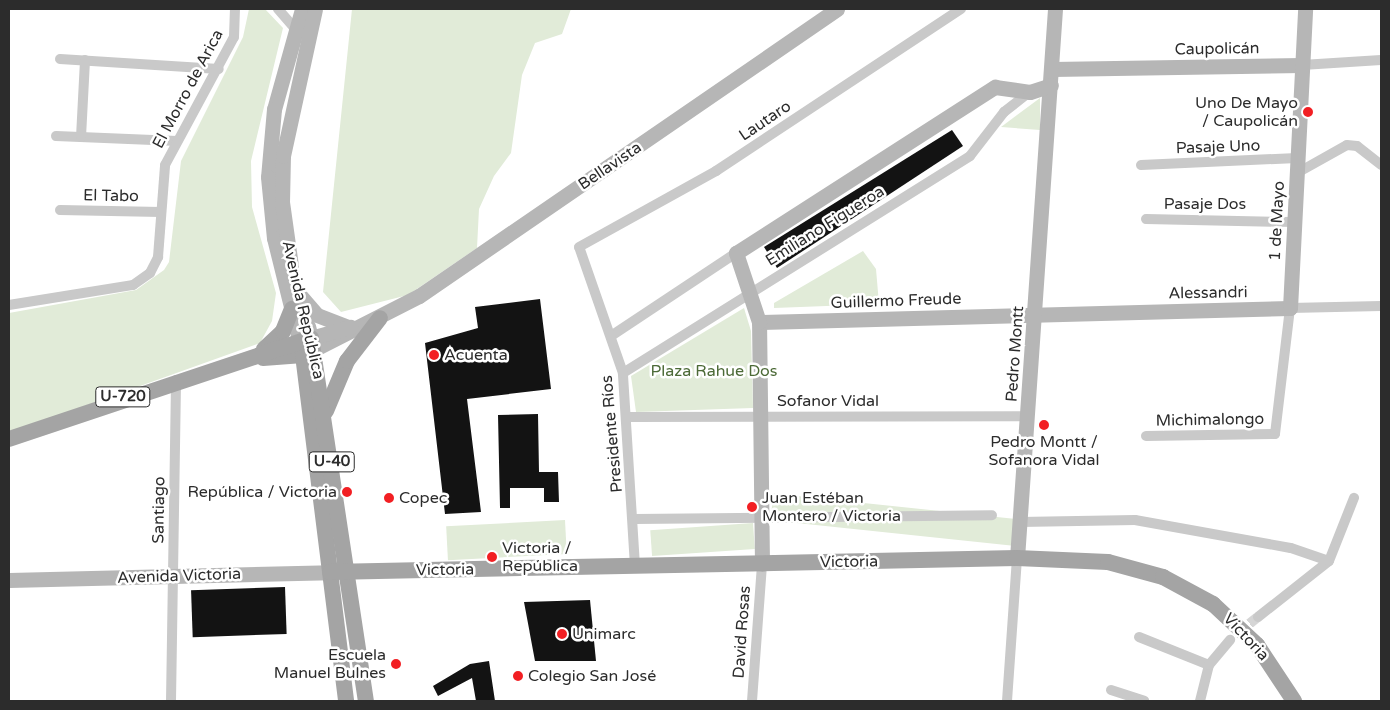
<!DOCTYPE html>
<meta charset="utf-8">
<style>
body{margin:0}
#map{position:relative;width:1390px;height:710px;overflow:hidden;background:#fff;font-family:"Varela Round",sans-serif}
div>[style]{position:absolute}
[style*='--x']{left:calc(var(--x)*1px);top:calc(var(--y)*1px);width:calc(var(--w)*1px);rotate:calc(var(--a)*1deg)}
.green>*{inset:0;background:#e1ebd8;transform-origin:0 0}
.building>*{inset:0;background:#131313;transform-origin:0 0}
.street-tunnel>*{height:10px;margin-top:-5px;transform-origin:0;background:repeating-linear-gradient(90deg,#d5d5d5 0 10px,transparent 0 15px)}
.street>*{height:10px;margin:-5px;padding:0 5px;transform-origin:5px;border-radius:5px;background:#c9c9c9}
.secondary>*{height:15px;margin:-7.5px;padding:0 7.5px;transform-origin:7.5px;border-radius:7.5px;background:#b6b6b6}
.primary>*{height:16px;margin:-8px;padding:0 8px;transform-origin:8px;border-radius:8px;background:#a4a4a4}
.dots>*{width:14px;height:14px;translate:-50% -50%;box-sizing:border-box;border:2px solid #fff;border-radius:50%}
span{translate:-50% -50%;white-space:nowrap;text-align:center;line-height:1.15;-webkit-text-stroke:5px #fff;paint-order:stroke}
.shield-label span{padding:1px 4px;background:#fff;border:1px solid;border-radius:4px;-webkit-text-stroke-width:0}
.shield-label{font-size:15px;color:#2c2c2c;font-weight:700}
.street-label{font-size:16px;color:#2c2c2c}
.poi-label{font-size:16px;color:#2c2c2c}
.right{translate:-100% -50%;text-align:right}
.left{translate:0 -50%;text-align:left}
.park-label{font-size:16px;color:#4c6a37}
.frame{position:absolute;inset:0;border:10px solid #2c2c2c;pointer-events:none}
</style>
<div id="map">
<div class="green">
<div style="clip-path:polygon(249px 9px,265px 9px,283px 28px,251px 161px,252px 207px,276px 293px,272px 321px,260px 343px,9px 433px,9px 313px,136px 290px,164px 270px,169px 262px,181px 161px,243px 37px)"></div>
<div style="clip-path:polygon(352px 9px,571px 9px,562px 34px,535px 43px,522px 75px,511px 153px,494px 176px,479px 209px,477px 248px,408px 295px,341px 312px,323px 292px)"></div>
<div style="clip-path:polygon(1040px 98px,1040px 130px,1001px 127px)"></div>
<div style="clip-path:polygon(863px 251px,876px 269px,879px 304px,774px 308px,774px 303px)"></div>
<div style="clip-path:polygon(744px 308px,751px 331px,753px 408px,636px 412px,631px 376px)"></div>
<div style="left:1016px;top:519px;width:27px;height:244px;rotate:96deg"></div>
<div style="left:565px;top:520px;width:34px;height:119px;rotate:87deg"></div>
<div style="left:753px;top:523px;width:26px;height:103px;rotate:86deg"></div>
</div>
<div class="building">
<div style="clip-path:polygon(952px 130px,963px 146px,777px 268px,764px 247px)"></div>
<div style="clip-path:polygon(540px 299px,551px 389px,467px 399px,481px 512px,445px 514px,425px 343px,478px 328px,475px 307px)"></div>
<div style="clip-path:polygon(538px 414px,539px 472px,558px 472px,559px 502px,544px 502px,544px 488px,510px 488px,510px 508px,500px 508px,498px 415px)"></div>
<div style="left:285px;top:587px;width:47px;height:94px;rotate:88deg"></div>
<div style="clip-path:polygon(590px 600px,596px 661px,535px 661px,524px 602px)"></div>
<div style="clip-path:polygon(489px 661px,495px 701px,476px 701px,472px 678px,438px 696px,433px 686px,470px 664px)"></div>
</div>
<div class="street-tunnel">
<div style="--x:1238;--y:633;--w:26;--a:-39"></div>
</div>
<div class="street">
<div style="--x:278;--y:9;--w:30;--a:49"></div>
<div style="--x:60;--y:59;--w:159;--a:3.6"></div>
<div style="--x:1302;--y:65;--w:79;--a:-3.6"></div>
<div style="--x:56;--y:136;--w:121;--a:2.4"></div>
<div style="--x:81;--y:137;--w:77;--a:-87"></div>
<div style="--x:1141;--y:165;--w:156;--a:-2.6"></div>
<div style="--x:1297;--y:173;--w:57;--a:-29.2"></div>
<div style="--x:1347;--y:145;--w:10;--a:6"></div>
<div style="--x:1357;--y:146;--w:31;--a:38"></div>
<div style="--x:60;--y:210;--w:101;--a:1.1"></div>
<div style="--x:1146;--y:219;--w:148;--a:1.2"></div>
<div style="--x:9;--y:305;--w:126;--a:-9.2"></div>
<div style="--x:133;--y:285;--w:21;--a:-35"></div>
<div style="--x:150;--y:273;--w:18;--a:-63"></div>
<div style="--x:158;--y:257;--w:92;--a:-85.6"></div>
<div style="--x:165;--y:165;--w:145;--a:-61.7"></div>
<div style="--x:234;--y:37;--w:28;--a:-88"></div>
<div style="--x:611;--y:336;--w:150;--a:-33.6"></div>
<div style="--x:623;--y:373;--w:409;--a:-32"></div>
<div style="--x:970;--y:156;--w:56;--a:-52.3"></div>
<div style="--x:1004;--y:112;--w:33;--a:-38"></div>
<div style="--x:629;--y:417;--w:399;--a:-0.1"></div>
<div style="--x:1146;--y:436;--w:129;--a:-0.9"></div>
<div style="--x:1275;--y:434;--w:127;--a:-83.2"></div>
<div style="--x:1290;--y:308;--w:91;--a:-1.3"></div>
<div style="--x:635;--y:519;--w:357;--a:-0.6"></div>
<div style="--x:1020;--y:522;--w:115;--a:-1"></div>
<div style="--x:1135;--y:520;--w:158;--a:10.2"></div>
<div style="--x:1291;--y:548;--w:40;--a:18.9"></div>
<div style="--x:635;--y:566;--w:193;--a:-93.6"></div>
<div style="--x:623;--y:373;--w:133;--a:-109.2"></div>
<div style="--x:579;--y:247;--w:157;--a:-29"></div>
<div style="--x:716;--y:171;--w:294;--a:-33.5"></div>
<div style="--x:1258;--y:617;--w:90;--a:-38.3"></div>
<div style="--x:1329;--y:561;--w:68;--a:-68.4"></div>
<div style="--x:1139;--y:637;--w:75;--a:21.8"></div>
<div style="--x:1111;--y:690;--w:35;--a:18"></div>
<div style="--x:171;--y:701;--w:321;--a:-89.1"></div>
<div style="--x:752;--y:701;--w:137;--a:-85.8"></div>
<div style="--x:1007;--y:701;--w:143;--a:-86"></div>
<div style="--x:1200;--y:701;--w:37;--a:-76"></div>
<div style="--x:1209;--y:665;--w:33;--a:-50"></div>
</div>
<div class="secondary">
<div style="--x:302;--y:9;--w:104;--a:105.6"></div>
<div style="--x:274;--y:109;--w:68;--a:95"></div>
<div style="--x:268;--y:177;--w:61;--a:84.4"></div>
<div style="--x:274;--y:238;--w:121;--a:76.1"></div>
<div style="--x:303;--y:355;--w:130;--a:-27"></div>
<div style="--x:419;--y:296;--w:507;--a:-34.47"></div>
<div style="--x:1052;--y:69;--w:250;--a:-0.9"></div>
<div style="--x:291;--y:266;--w:65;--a:-98"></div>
<div style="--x:282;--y:202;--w:46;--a:-88.8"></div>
<div style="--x:283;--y:156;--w:150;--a:-77.7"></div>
<div style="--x:297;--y:292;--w:30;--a:49"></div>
<div style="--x:317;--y:315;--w:34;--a:21"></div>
<div style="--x:759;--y:322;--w:531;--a:-1.51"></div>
<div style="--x:1290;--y:308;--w:299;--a:-87.1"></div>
<div style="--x:308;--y:326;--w:12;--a:76"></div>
<div style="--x:311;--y:338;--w:41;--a:-15.8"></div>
<div style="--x:1017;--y:558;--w:550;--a:-86.04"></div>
<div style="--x:762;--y:564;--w:242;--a:-90.7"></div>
<div style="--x:759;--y:322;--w:73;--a:-108.4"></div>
<div style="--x:736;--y:253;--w:308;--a:-32.7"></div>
<div style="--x:995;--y:87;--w:35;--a:8"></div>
<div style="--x:1030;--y:92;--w:22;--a:-18"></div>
<div style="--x:9;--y:580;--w:321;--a:-1.4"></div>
</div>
<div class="primary">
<div style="--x:264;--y:349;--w:26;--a:-43"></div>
<div style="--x:283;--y:331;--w:24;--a:-68"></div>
<div style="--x:263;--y:358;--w:40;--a:-4.3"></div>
<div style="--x:303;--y:355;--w:349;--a:82.9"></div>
<div style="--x:326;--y:411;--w:54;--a:-67.2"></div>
<div style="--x:347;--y:361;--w:54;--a:-52.5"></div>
<div style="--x:9;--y:439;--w:318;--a:-18.5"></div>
<div style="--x:311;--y:338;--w:367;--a:81.4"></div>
<div style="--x:330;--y:572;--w:687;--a:-1.17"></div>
<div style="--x:1017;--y:558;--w:91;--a:2.5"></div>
<div style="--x:1108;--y:562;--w:57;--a:15.3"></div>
<div style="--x:1163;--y:577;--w:57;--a:28.4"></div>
<div style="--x:1213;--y:604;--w:60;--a:43"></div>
<div style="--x:1257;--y:645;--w:67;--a:56.5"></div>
</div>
<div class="dots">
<div style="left:1308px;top:112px;background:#f21f23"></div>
<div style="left:434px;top:355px;background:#f21f23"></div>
<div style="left:1044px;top:425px;background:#f21f23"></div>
<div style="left:347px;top:492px;background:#f21f23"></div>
<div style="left:389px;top:498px;background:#f21f23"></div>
<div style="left:752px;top:507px;background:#f21f23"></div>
<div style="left:492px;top:557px;background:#f21f23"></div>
<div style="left:562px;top:634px;background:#f21f23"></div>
<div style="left:396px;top:664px;background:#f21f23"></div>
<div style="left:518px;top:676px;background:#f21f23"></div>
</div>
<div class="shield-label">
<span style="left:123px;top:397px">U-720</span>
<span style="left:332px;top:462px">U-40</span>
</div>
<div class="street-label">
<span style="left:1217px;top:49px;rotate:-1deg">Caupolicán</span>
<span style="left:188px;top:89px;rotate:-62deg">El Morro de Arica</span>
<span style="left:765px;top:121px;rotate:-34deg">Lautaro</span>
<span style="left:1218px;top:147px;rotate:-2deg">Pasaje Uno</span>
<span style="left:610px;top:166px;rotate:-34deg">Bellavista</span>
<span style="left:111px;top:196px;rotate:1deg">El Tabo</span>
<span style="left:1205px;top:204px">Pasaje Dos</span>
<span style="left:1277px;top:221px;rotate:-87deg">1 de Mayo</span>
<span style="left:825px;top:226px;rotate:-32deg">Emiliano Figueroa</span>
<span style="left:1208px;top:293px;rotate:-1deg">Alessandri</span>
<span style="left:896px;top:301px;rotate:-2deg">Guillermo Freude</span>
<span style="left:303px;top:310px;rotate:77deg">Avenida República</span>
<span style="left:1015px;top:354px;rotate:-86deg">Pedro Montt</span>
<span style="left:828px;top:401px">Sofanor Vidal</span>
<span style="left:1210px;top:420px;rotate:-1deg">Michimalongo</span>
<span style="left:612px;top:434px;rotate:-95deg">Presidente Ríos</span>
<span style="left:159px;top:510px;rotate:-89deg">Santiago</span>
<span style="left:849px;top:562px;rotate:-1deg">Victoria</span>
<span style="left:445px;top:570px;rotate:-1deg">Victoria</span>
<span style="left:179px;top:576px;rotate:-2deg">Avenida Victoria</span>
<span style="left:742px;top:632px;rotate:-86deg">David Rosas</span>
<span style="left:1246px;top:637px;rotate:47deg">Victoria</span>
</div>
<div class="poi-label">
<span class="right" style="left:1298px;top:112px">Uno De Mayo<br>/ Caupolicán</span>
<span class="left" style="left:444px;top:355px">Acuenta</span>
<span style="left:1044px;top:451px">Pedro Montt /<br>Sofanora Vidal</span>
<span class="right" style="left:337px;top:492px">República / Victoria</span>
<span class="left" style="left:399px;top:498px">Copec</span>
<span class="left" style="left:762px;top:507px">Juan Estéban<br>Montero / Victoria</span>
<span class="left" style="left:502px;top:557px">Victoria /<br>República</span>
<span class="left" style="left:572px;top:634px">Unimarc</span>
<span class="right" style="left:386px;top:664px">Escuela<br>Manuel Bulnes</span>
<span class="left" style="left:528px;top:676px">Colegio San José</span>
</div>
<div class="park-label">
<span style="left:714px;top:371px">Plaza Rahue Dos</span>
</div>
<div class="frame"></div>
</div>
